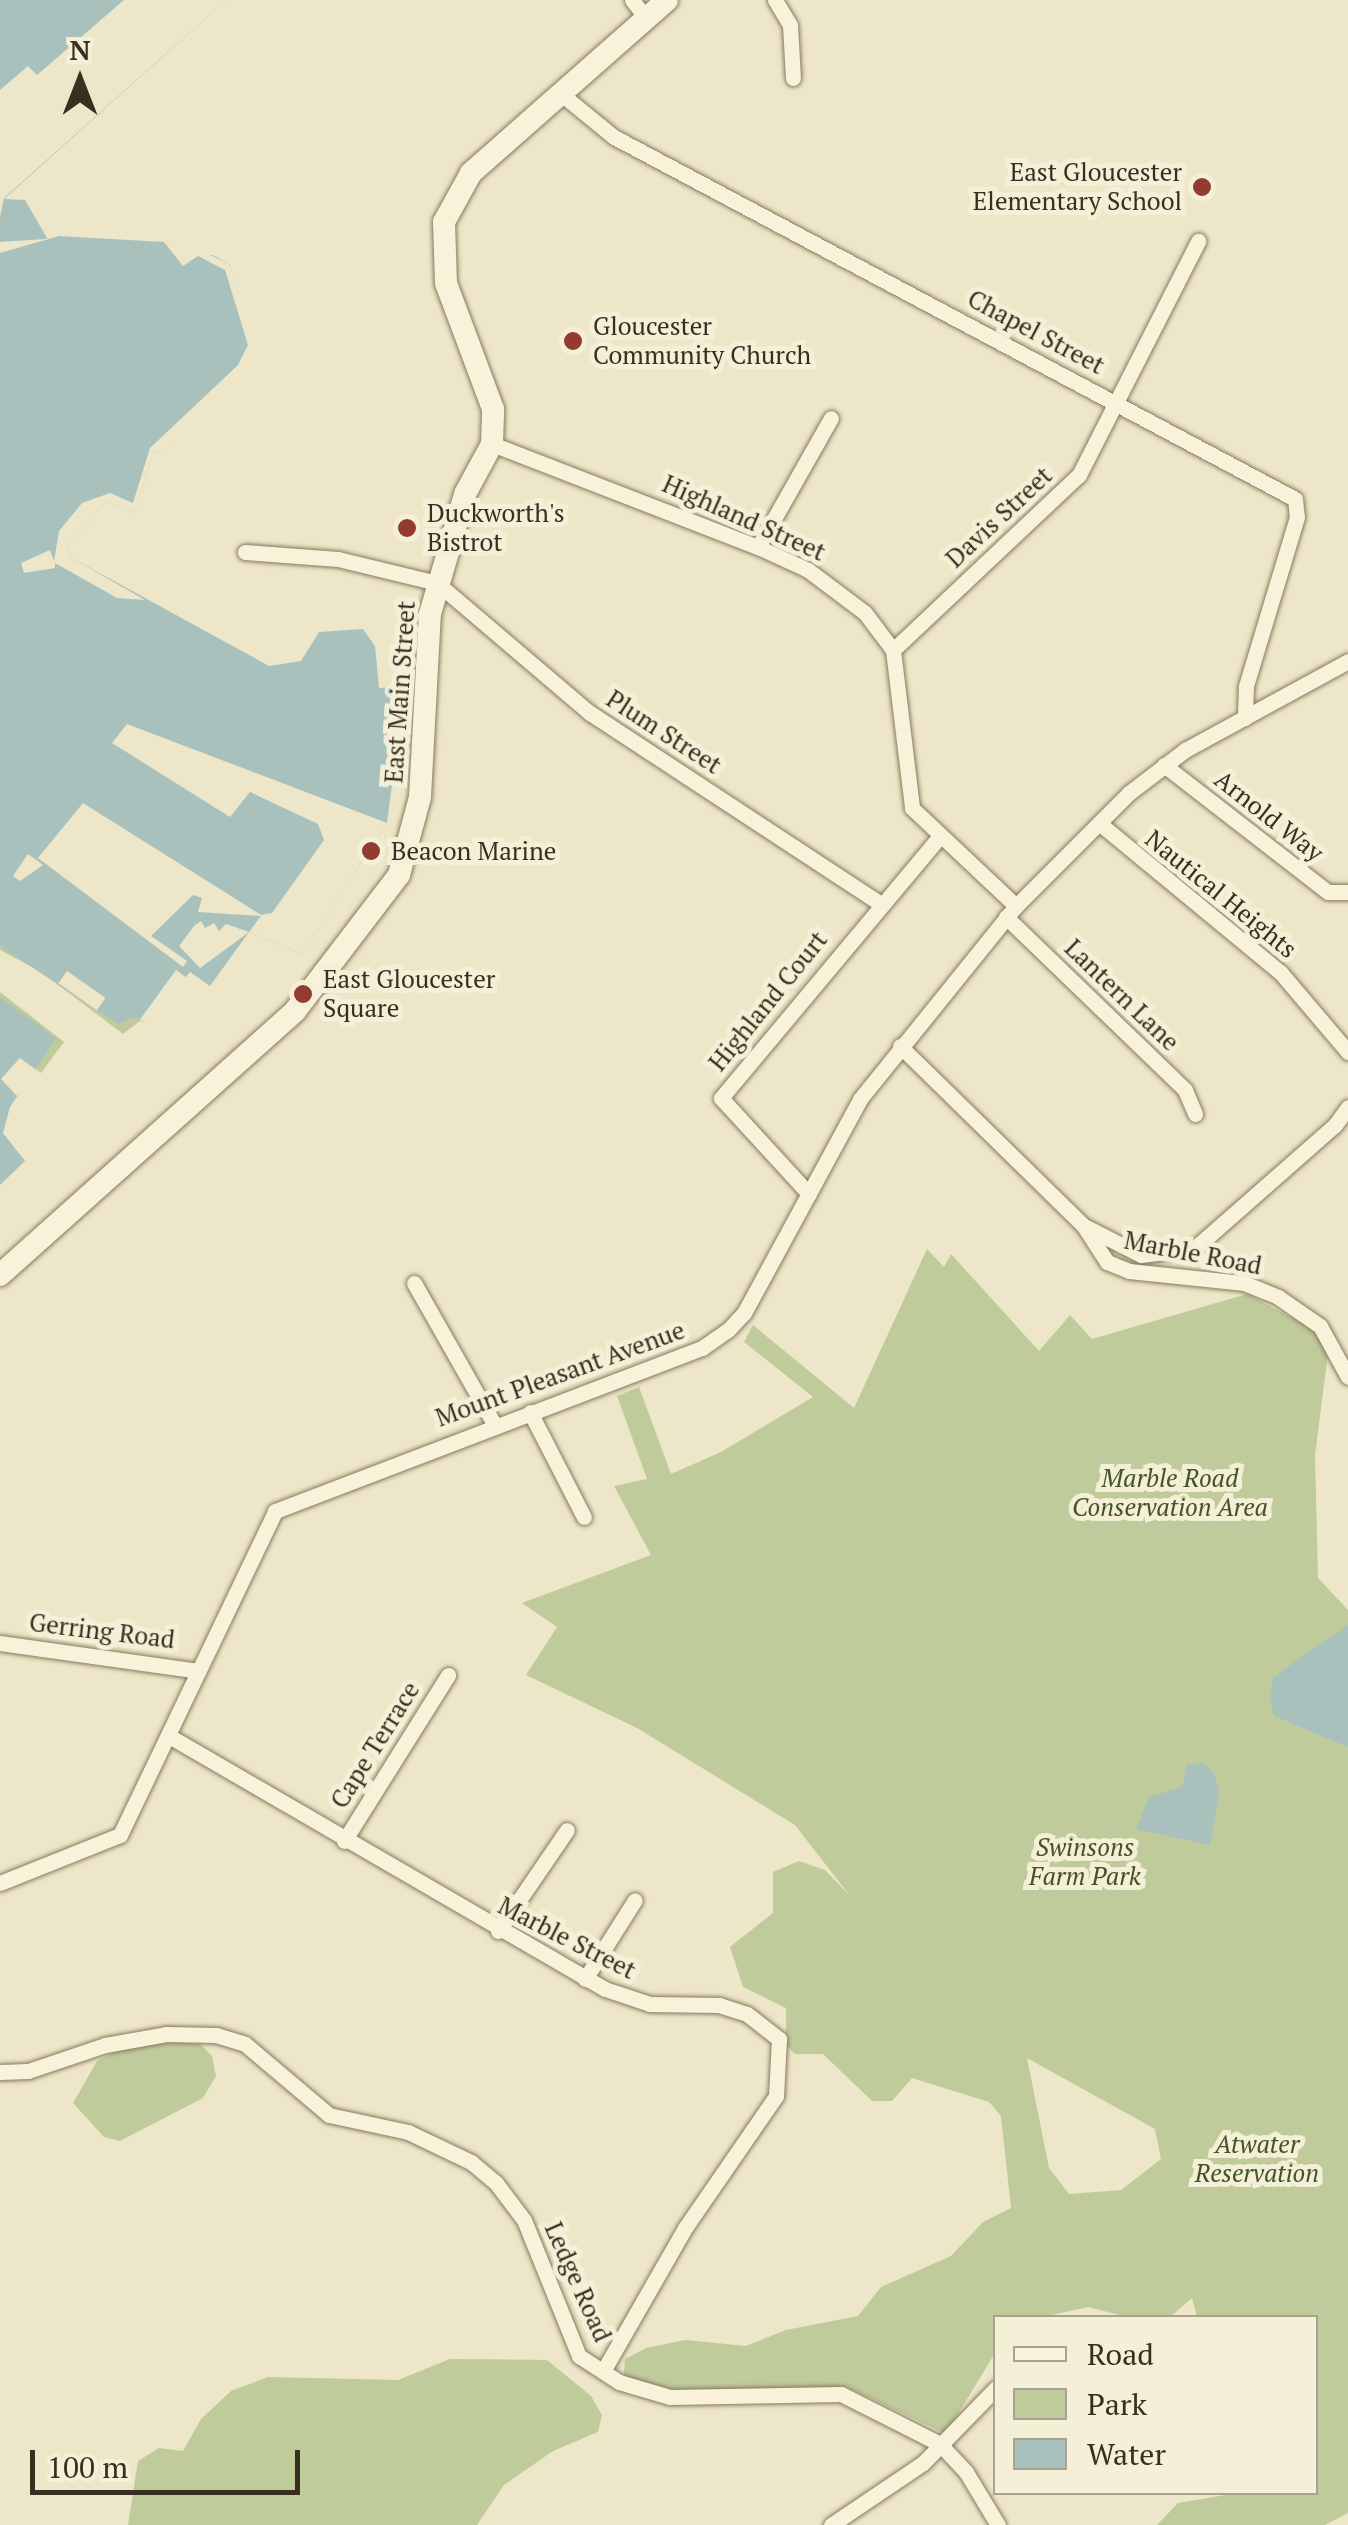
<!DOCTYPE html>
<style>
body{margin:0}
#map{position:relative;width:1348px;height:2525px;overflow:hidden;background:#ede6c8;font-family:"PT Serif",serif}
div>[style]{position:absolute}
[style*='--x']{left:calc(var(--x)*1px);top:calc(var(--y)*1px);width:calc(var(--w)*1px);rotate:calc(var(--a)*1deg)}
.green>*{inset:0;background:#c0cb9c}
.water>*{inset:0;background:#a8c1bd}
.pier>*{inset:0;background:#ede6c8;transform-origin:0 0}
.roads{filter:drop-shadow(0 0 2px #88795d) drop-shadow(0 0 2px #88795d)}
.minor>*{height:15px;margin:-7.5px;padding:0 7.5px;transform-origin:7.5px;border-radius:7.5px;background:#f8f2db}
.secondary>*{height:22px;margin:-11px;padding:0 11px;transform-origin:11px;border-radius:11px;background:#f8f2db}
.dots>*{width:28px;height:28px;translate:-50% -50%;box-sizing:border-box;border:5px solid #f4efd7;border-radius:50%}
span{translate:-50% -50%;white-space:nowrap;text-align:center;line-height:1.15;-webkit-text-stroke:10px #f4efd7;paint-order:stroke}
.poi-label{font-size:25px;color:#392f20}
.right{translate:-100% -50%;text-align:right}
.left{translate:0 -50%;text-align:left}
.street-label{font-size:25px;color:#392f20}
.park-label{font-size:25px;color:#445428;font-style:italic}
.legend{position:absolute;left:993px;top:2315px;width:325px;height:180px;box-sizing:border-box;background:#f4efd7;border:2px solid #a9a28e;margin:0;padding:12px 18px;list-style:none;font-size:30px;color:#392f20}
.legend li{display:flex;align-items:center;gap:20px;height:50px}
.legend b{width:50px;border:2px solid #a9a28e}
.north{position:absolute;left:30px;top:30px;width:100px;height:100px;-webkit-text-stroke:8px #f4efd7;paint-order:stroke;rotate:0deg;font-size:28px;font-weight:700;line-height:40px;text-align:center;color:#392f20}
.north::after{content:'';display:block;margin:auto;width:35px;height:45px;background:#392f20;clip-path:polygon(50% 0,100% 100%,50% 72%,0 100%)}
.scale{position:absolute;left:30px;top:2450px;width:270px;height:45px;box-sizing:border-box;border:5px solid #392f20;border-top:0;padding-left:12px;font-size:30px;line-height:35px;white-space:nowrap;color:#392f20;-webkit-text-stroke:8px #f4efd7;paint-order:stroke}
</style>
<div id="map">
<div class="green">
<div style="clip-path:polygon(0 933px,139px 1019px,140px 1021px,123px 1034px,41px 972px,0 950px)"></div>
<div style="clip-path:polygon(0 992px,64px 1042px,41px 1073px,22px 1059px,0 1009px)"></div>
<div style="clip-path:polygon(evenodd,927px 1249px,944px 1267px,951px 1254px,1039px 1351px,1070px 1315px,1092px 1339px,1247px 1294px,1330px 1338px,1315px 1455px,1318px 1578px,1348px 1610px,1348px 2513px,1325px 2525px,1157px 2525px,1178px 2503px,1237px 2493px,1316px 2492px,1316px 2318px,1197px 2317px,1192px 2298px,1170px 2317px,1127px 2317px,1088px 2307px,1043px 2317px,996px 2318px,995px 2353px,946px 2434px,847px 2387px,671px 2392px,639px 2386px,624px 2375px,625px 2359px,646px 2348px,685px 2340px,746px 2346px,786px 2330px,858px 2316px,881px 2287px,951px 2256px,983px 2222px,1011px 2208px,1001px 2116px,989px 2102px,912px 2078px,892px 2101px,872px 2101px,823px 2054px,795px 2054px,786px 2045px,786px 2008px,743px 1987px,730px 1947px,773px 1913px,773px 1872px,799px 1861px,825px 1870px,850px 1896px,795px 1825px,637px 1728px,526px 1675px,557px 1627px,522px 1603px,651px 1555px,614px 1486px,647px 1479px,617px 1396px,639px 1387px,671px 1474px,721px 1452px,813px 1397px,744px 1342px,753px 1325px,854px 1408px,927px 1249px,1027px 2058px,1155px 2129px,1161px 2159px,1121px 2190px,1069px 2194px,1049px 2168px,1027px 2058px)"></div>
<div style="clip-path:polygon(137px 2041px,200px 2044px,212px 2056px,216px 2076px,203px 2098px,120px 2141px,104px 2137px,73px 2103px,97px 2061px)"></div>
<div style="clip-path:polygon(450px 2359px,547px 2360px,591px 2396px,602px 2415px,598px 2432px,553px 2451px,504px 2485px,477px 2525px,128px 2525px,138px 2461px,159px 2448px,183px 2451px,201px 2419px,231px 2391px,268px 2377px,398px 2380px)"></div>
</div>
<div class="water">
<div style="clip-path:polygon(0 0,226px 0,4px 199px,25px 200px,47px 238px,60px 230px,166px 238px,184px 256px,213px 255px,230px 265px,254px 343px,196px 424px,165px 452px,154px 451px,134px 513px,106px 502px,68px 545px,72px 558px,269px 666px,301px 661px,319px 632px,363px 629px,375px 646px,379px 688px,405px 686px,387px 823px,302px 954px,249px 932px,210px 986px,190px 972px,147px 1024px,134px 1017px,118px 1024px,0 946px)"></div>
<div style="clip-path:polygon(0 997px,56px 1038px,10px 1107px,3px 1133px,25px 1161px,0 1185px)"></div>
<div style="clip-path:polygon(1348px 1625px,1348px 1747px,1274px 1716px,1270px 1700px,1273px 1677px)"></div>
<div style="clip-path:polygon(1204px 1763px,1215px 1774px,1219px 1793px,1210px 1845px,1136px 1829px,1149px 1797px,1182px 1787px,1187px 1764px)"></div>
</div>
<div class="pier">
<div style="clip-path:polygon(124px 0,226px 0,4px 198px,0 217px,0 90px,28px 66px,37px 75px)"></div>
<div style="clip-path:polygon(57px 226px,166px 234px,185px 250px,195px 247px,230px 265px,257px 349px,216px 409px,165px 452px,154px 451px,134px 513px,106px 502px,68px 545px,72px 558px,145px 600px,117px 598px,55px 563px,55px 568px,24px 573px,21px 563px,50px 550px,54px 561px,59px 531px,82px 503px,110px 493px,133px 503px,150px 448px,238px 365px,248px 345px,225px 270px,198px 256px,183px 266px,164px 242px,59px 236px,0 253px,0 242px,46px 239px)"></div>
<div style="clip-path:polygon(127px 724px,387px 823px,302px 954px,249px 932px,200px 968px,179px 946px,194px 926px,201px 921px,205px 928px,214px 923px,219px 931px,226px 924px,249px 932px,261px 916px,198px 912px,202px 898px,193px 895px,151px 936px,187px 961px,183px 967px,38px 858px,83px 803px,261px 915px,272px 913px,324px 840px,318px 824px,250px 792px,230px 817px,112px 743px)"></div>
<div style="clip-path:polygon(28px 854px,43px 865px,20px 881px,13px 876px)"></div>
<div style="left:176px;top:970px;width:14px;height:61px;rotate:36deg"></div>
<div style="left:67px;top:971px;width:47px;height:15px;rotate:35deg"></div>
<div style="clip-path:polygon(20px 1058px,42px 1074px,17px 1096px,1px 1079px)"></div>
</div>
<div class="roads">
<div class="minor">
<div style="--x:632;--y:0;--w:23;--a:52"></div>
<div style="--x:775;--y:0;--w:29;--a:59"></div>
<div style="--x:790;--y:25;--w:53;--a:86.8"></div>
<div style="--x:560;--y:93;--w:70;--a:39.2"></div>
<div style="--x:614;--y:137;--w:771;--a:27.99"></div>
<div style="--x:1295;--y:499;--w:18;--a:84"></div>
<div style="--x:1297;--y:517;--w:177;--a:106.8"></div>
<div style="--x:1246;--y:686;--w:32;--a:92"></div>
<div style="--x:492;--y:444;--w:285;--a:21.2"></div>
<div style="--x:758;--y:547;--w:55;--a:24.7"></div>
<div style="--x:808;--y:570;--w:71;--a:37"></div>
<div style="--x:865;--y:613;--w:46;--a:52.9"></div>
<div style="--x:893;--y:650;--w:159;--a:83.1"></div>
<div style="--x:912;--y:808;--w:143;--a:43.3"></div>
<div style="--x:758;--y:547;--w:148;--a:-60.5"></div>
<div style="--x:245;--y:552;--w:93;--a:4.3"></div>
<div style="--x:338;--y:559;--w:102;--a:13.6"></div>
<div style="--x:437;--y:583;--w:201;--a:40.4"></div>
<div style="--x:590;--y:713;--w:346;--a:33.3"></div>
<div style="--x:893;--y:650;--w:255;--a:-43.3"></div>
<div style="--x:1079;--y:475;--w:263;--a:-63"></div>
<div style="--x:1164;--y:765;--w:207;--a:37.8"></div>
<div style="--x:1328;--y:892;--w:20;--a:0"></div>
<div style="--x:1099;--y:823;--w:236;--a:39.5"></div>
<div style="--x:1281;--y:973;--w:104;--a:49.7"></div>
<div style="--x:1006;--y:917;--w:249;--a:44"></div>
<div style="--x:1185;--y:1090;--w:26;--a:67"></div>
<div style="--x:900;--y:1046;--w:256;--a:44.4"></div>
<div style="--x:1083;--y:1225;--w:44;--a:57"></div>
<div style="--x:1107;--y:1262;--w:24;--a:22"></div>
<div style="--x:1129;--y:1271;--w:116;--a:6"></div>
<div style="--x:1244;--y:1283;--w:37;--a:22"></div>
<div style="--x:1278;--y:1297;--w:51;--a:34.6"></div>
<div style="--x:1320;--y:1326;--w:58;--a:61.2"></div>
<div style="--x:809;--y:1194;--w:130;--a:-132.5"></div>
<div style="--x:721;--y:1098;--w:340;--a:-50.1"></div>
<div style="--x:1086;--y:1227;--w:62;--a:27"></div>
<div style="--x:1141;--y:1255;--w:54;--a:-7.4"></div>
<div style="--x:1195;--y:1248;--w:186;--a:-41.3"></div>
<div style="--x:1335;--y:1125;--w:22;--a:-54"></div>
<div style="--x:414;--y:1283;--w:162;--a:60.4"></div>
<div style="--x:530;--y:1412;--w:118;--a:62.8"></div>
<div style="--x:0;--y:1643;--w:200;--a:8"></div>
<div style="--x:169;--y:1736;--w:504;--a:30.13"></div>
<div style="--x:605;--y:1989;--w:47;--a:18.4"></div>
<div style="--x:650;--y:2004;--w:69;--a:0.8"></div>
<div style="--x:719;--y:2005;--w:29;--a:18"></div>
<div style="--x:747;--y:2014;--w:41;--a:38"></div>
<div style="--x:779;--y:2039;--w:57;--a:93"></div>
<div style="--x:776;--y:2096;--w:160;--a:124.6"></div>
<div style="--x:685;--y:2228;--w:165;--a:119.8"></div>
<div style="--x:344;--y:1841;--w:196;--a:-57.9"></div>
<div style="--x:0;--y:1883;--w:129;--a:-21.8"></div>
<div style="--x:120;--y:1835;--w:359;--a:-64.4"></div>
<div style="--x:275;--y:1511;--w:457;--a:-20.9"></div>
<div style="--x:702;--y:1348;--w:32;--a:-35"></div>
<div style="--x:728;--y:1330;--w:23;--a:-47"></div>
<div style="--x:744;--y:1313;--w:243;--a:-61.5"></div>
<div style="--x:860;--y:1099;--w:248;--a:-51.1"></div>
<div style="--x:1016;--y:906;--w:160;--a:-45"></div>
<div style="--x:1129;--y:793;--w:71;--a:-37.5"></div>
<div style="--x:1185;--y:750;--w:186;--a:-28.6"></div>
<div style="--x:498;--y:1931;--w:122;--a:-55.7"></div>
<div style="--x:585;--y:1979;--w:93;--a:-57.7"></div>
<div style="--x:0;--y:2072;--w:28;--a:-2"></div>
<div style="--x:28;--y:2071;--w:81;--a:-18.7"></div>
<div style="--x:105;--y:2045;--w:62;--a:-10.2"></div>
<div style="--x:166;--y:2034;--w:50;--a:1.1"></div>
<div style="--x:216;--y:2035;--w:30;--a:17"></div>
<div style="--x:245;--y:2044;--w:110;--a:40.2"></div>
<div style="--x:329;--y:2115;--w:81;--a:12.1"></div>
<div style="--x:408;--y:2132;--w:70;--a:25.5"></div>
<div style="--x:471;--y:2162;--w:33;--a:40"></div>
<div style="--x:496;--y:2183;--w:46;--a:52.9"></div>
<div style="--x:524;--y:2220;--w:147;--a:68"></div>
<div style="--x:579;--y:2356;--w:48;--a:33"></div>
<div style="--x:619;--y:2382;--w:53;--a:16.4"></div>
<div style="--x:670;--y:2397;--w:171;--a:-1"></div>
<div style="--x:841;--y:2394;--w:111;--a:26.8"></div>
<div style="--x:940;--y:2444;--w:38;--a:47"></div>
<div style="--x:966;--y:2472;--w:62;--a:58.9"></div>
<div style="--x:831;--y:2525;--w:111;--a:-34"></div>
<div style="--x:923;--y:2463;--w:105;--a:-45.8"></div>
</div>
<div class="secondary">
<div style="--x:0;--y:1275;--w:396;--a:-41.8"></div>
<div style="--x:295;--y:1011;--w:171;--a:-52.6"></div>
<div style="--x:399;--y:875;--w:81;--a:-74.9"></div>
<div style="--x:420;--y:797;--w:183;--a:-86.9"></div>
<div style="--x:430;--y:614;--w:125;--a:-73.7"></div>
<div style="--x:465;--y:494;--w:57;--a:-61.6"></div>
<div style="--x:492;--y:444;--w:35;--a:-88"></div>
<div style="--x:493;--y:409;--w:134;--a:-110.5"></div>
<div style="--x:446;--y:283;--w:61;--a:-91.9"></div>
<div style="--x:444;--y:222;--w:56;--a:-61.1"></div>
<div style="--x:471;--y:173;--w:261;--a:-41.4"></div>
</div>
</div>
<div class="dots">
<div style="left:1202px;top:187px;background:#943b30"></div>
<div style="left:573px;top:341px;background:#943b30"></div>
<div style="left:407px;top:528px;background:#943b30"></div>
<div style="left:371px;top:851px;background:#943b30"></div>
<div style="left:303px;top:994px;background:#943b30"></div>
</div>
<div class="poi-label">
<span class="right" style="left:1182px;top:187px">East Gloucester<br>Elementary School</span>
<span class="left" style="left:593px;top:341px">Gloucester<br>Community Church</span>
<span class="left" style="left:427px;top:528px">Duckworth's<br>Bistrot</span>
<span class="left" style="left:391px;top:851px">Beacon Marine</span>
<span class="left" style="left:323px;top:994px">East Gloucester<br>Square</span>
</div>
<div class="street-label">
<span style="left:1036px;top:332px;rotate:28deg">Chapel Street</span>
<span style="left:999px;top:517px;rotate:-43deg">Davis Street</span>
<span style="left:744px;top:518px;rotate:24deg">Highland Street</span>
<span style="left:400px;top:692px;rotate:-86deg">East Main Street</span>
<span style="left:664px;top:732px;rotate:33deg">Plum Street</span>
<span style="left:1269px;top:816px;rotate:38deg">Arnold Way</span>
<span style="left:1221px;top:894px;rotate:39deg">Nautical Heights</span>
<span style="left:1122px;top:995px;rotate:44deg">Lantern Lane</span>
<span style="left:768px;top:1001px;rotate:-51deg">Highland Court</span>
<span style="left:1193px;top:1253px;rotate:11deg">Marble Road</span>
<span style="left:560px;top:1374px;rotate:-20deg">Mount Pleasant Avenue</span>
<span style="left:102px;top:1631px;rotate:7deg">Gerring Road</span>
<span style="left:375px;top:1745px;rotate:-58deg">Cape Terrace</span>
<span style="left:567px;top:1938px;rotate:27deg">Marble Street</span>
<span style="left:578px;top:2282px;rotate:66deg">Ledge Road</span>
</div>
<div class="park-label">
<span style="left:1170px;top:1493px">Marble Road<br>Conservation Area</span>
<span style="left:1085px;top:1862px">Swinsons<br>Farm Park</span>
<span style="left:1257px;top:2159px">Atwater<br>Reservation</span>
</div>
<ul class="legend">
<li><b style="height:12px;background:#f8f2db"></b>Road</li>
<li><b style="height:28px;background:#c0cb9c"></b>Park</li>
<li><b style="height:28px;background:#a8c1bd"></b>Water</li>
</ul>
<div class="north">N</div>
<div class="scale">100 m</div>
</div>
